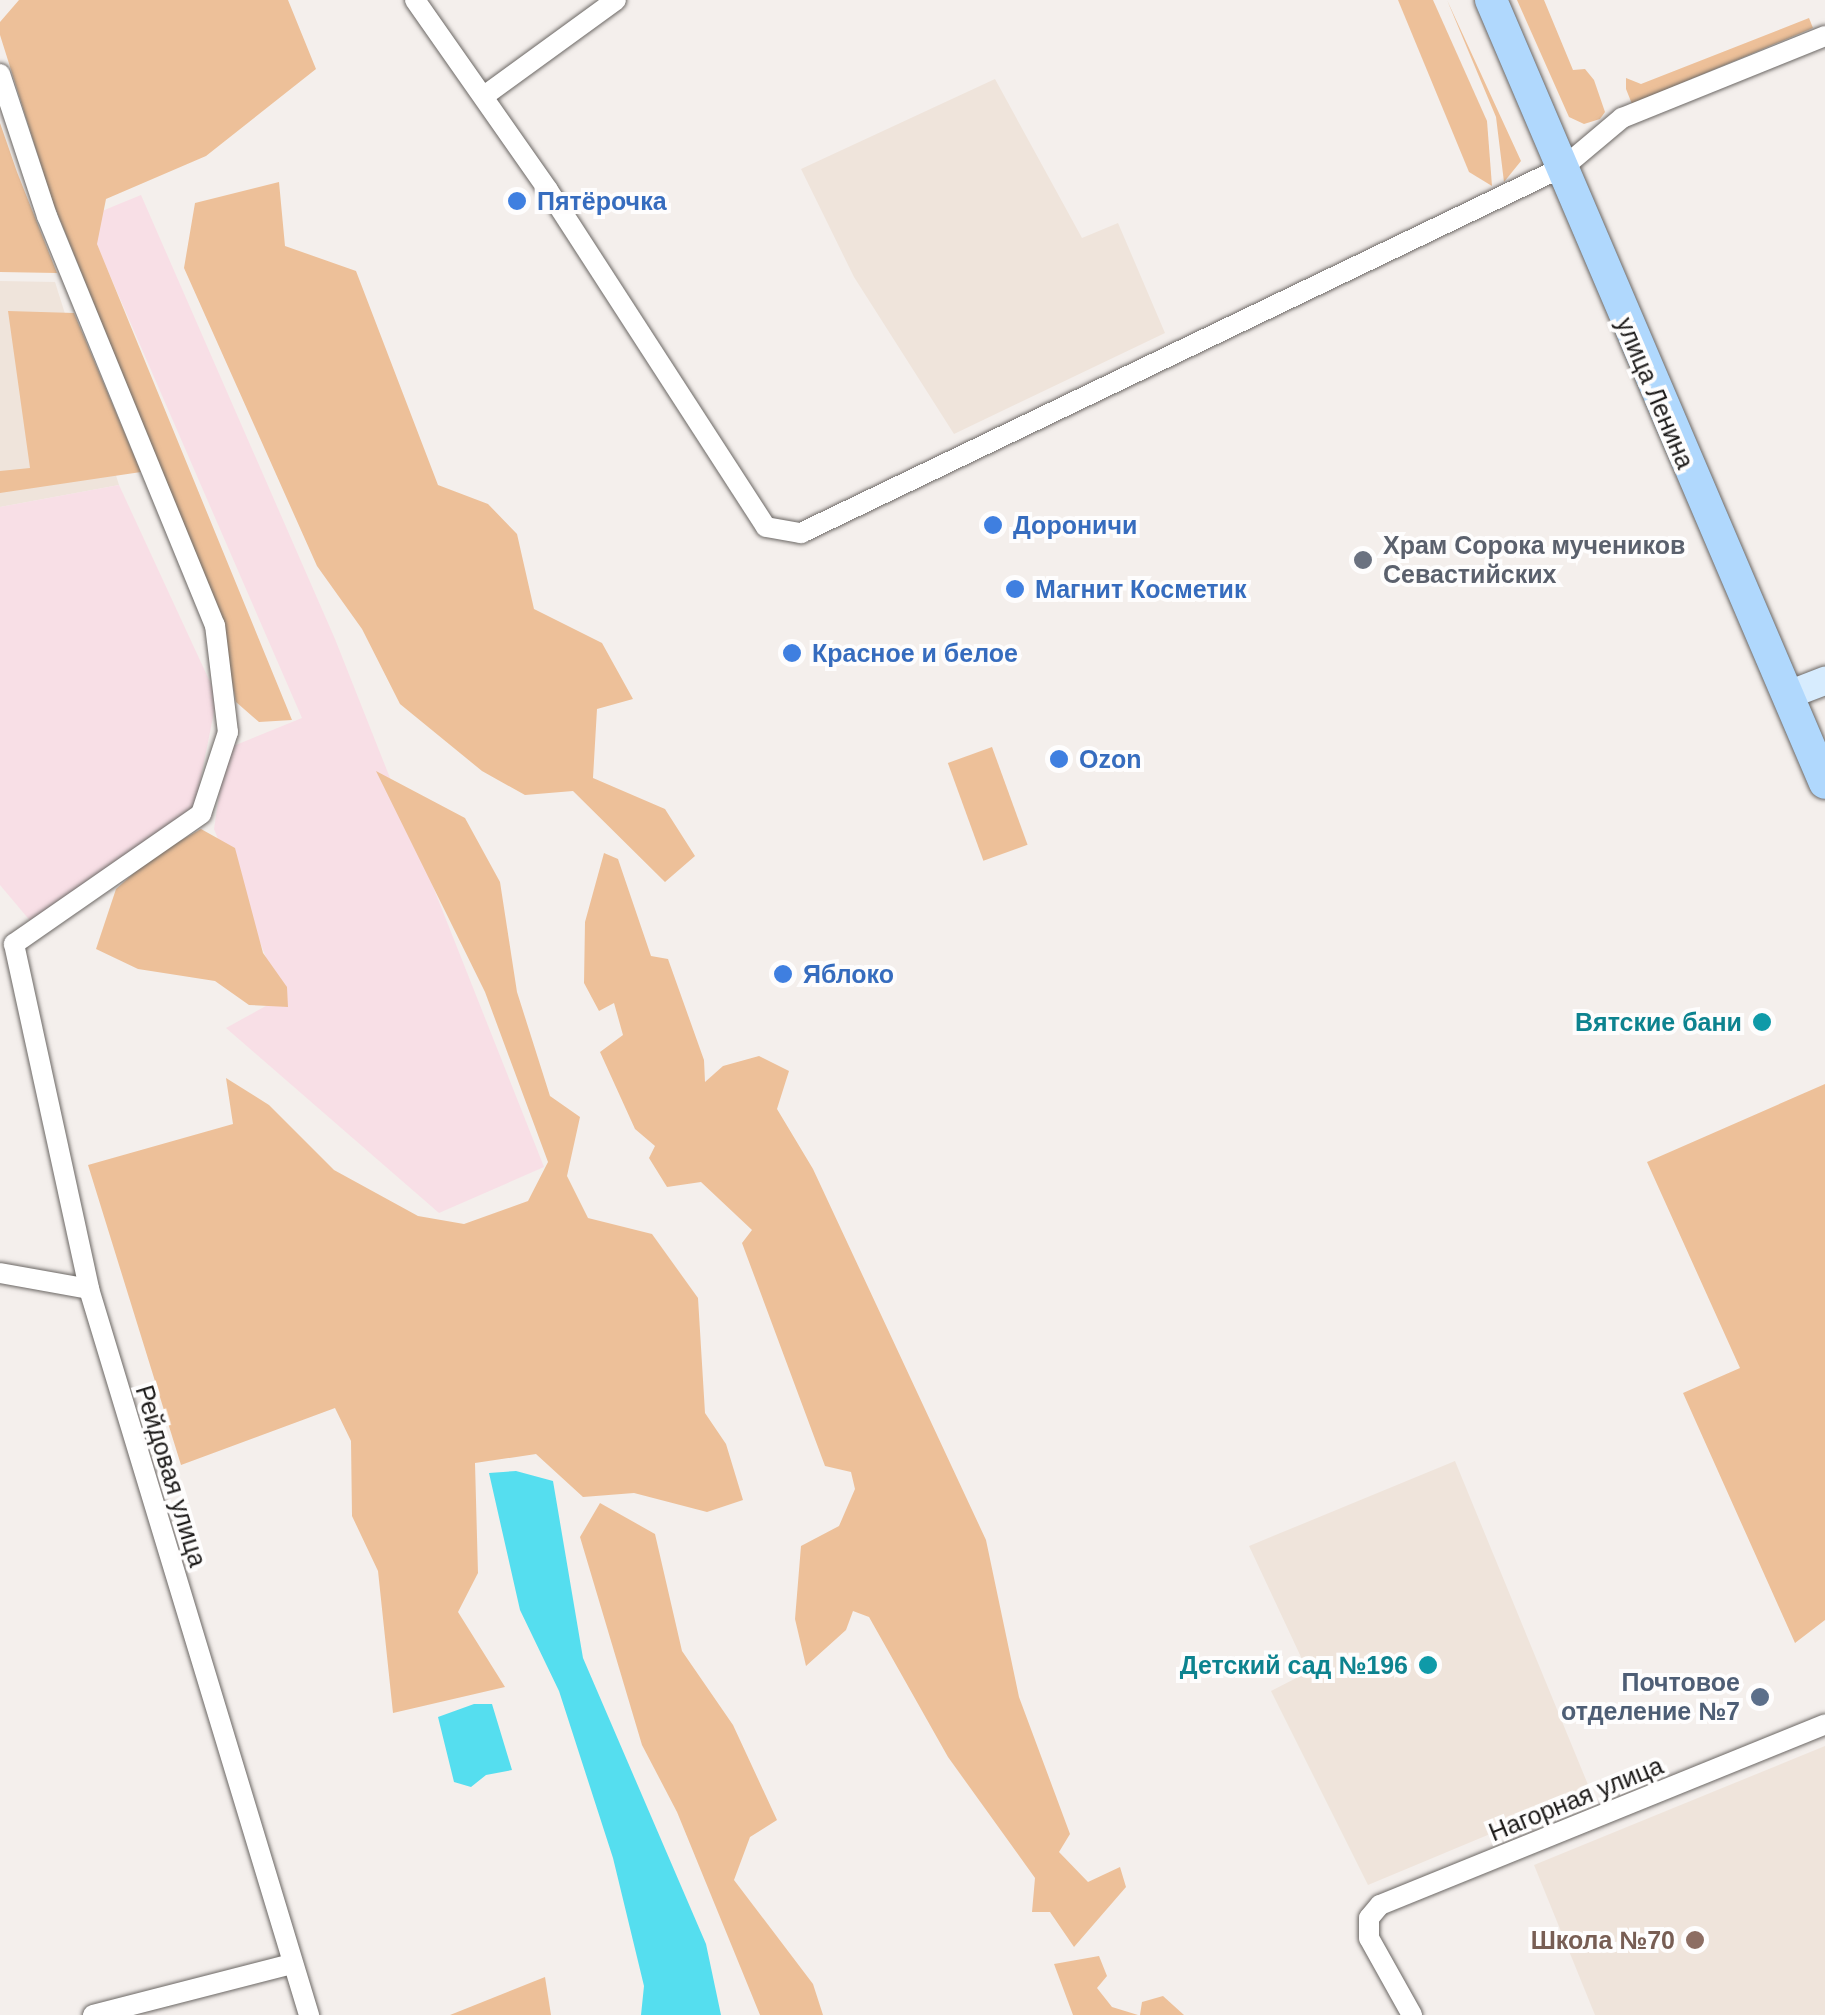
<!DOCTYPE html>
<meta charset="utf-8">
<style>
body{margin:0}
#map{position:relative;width:1825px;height:2015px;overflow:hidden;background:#f4efec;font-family:Arial,sans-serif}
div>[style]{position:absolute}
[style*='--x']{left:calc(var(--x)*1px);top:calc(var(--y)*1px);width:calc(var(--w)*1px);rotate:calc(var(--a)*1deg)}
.built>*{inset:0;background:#efe4db}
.industrial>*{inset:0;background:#f8dfe6}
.green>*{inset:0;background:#edc099;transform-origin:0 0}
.water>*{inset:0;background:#55deef}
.roads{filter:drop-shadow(0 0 2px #6b6764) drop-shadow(0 0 2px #6b6764)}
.street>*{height:20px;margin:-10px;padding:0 10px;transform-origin:10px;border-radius:10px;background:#fff}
.secondary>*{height:28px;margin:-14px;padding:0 14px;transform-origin:14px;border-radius:14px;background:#d7ecfe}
.primary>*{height:32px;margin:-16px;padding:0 16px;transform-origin:16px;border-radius:16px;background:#b0d8fd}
.dots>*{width:28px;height:28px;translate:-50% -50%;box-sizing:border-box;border:5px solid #fefdfd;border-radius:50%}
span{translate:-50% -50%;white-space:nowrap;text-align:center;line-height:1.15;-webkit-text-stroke:8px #fefdfd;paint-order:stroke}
.shop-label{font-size:25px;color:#366cbe;font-weight:700}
.left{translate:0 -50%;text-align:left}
.street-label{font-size:25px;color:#1d1b1a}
.worship-label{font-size:25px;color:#5b616d;font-weight:700}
.culture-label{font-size:25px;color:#0d838f;font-weight:700}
.right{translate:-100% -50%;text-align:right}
.service-label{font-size:25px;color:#4e5e75;font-weight:700}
.education-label{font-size:25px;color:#785e54;font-weight:700}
</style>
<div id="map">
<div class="built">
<div style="clip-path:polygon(995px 79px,1082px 238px,1118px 223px,1165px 333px,954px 434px,854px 277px,801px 169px)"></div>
<div style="clip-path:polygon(0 281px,55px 282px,119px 485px,0 507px)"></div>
<div style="clip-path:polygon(1455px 1461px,1591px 1792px,1368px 1885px,1271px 1691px,1308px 1672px,1249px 1546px)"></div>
<div style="clip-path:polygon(1825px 1746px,1825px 2015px,1595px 2015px,1534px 1865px)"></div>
</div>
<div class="industrial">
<div style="clip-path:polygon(141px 195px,335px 639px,544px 1167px,439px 1213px,226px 1028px,282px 997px,214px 829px,226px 749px,302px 718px,85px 218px)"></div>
<div style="clip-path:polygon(119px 485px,217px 697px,195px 807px,32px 923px,0 885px,0 507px)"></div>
</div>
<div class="green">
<div style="clip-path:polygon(19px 0,288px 0,316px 69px,206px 156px,106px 199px,97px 244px,292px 720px,259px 722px,236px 702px,219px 613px,52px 200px,0 35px,0 22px)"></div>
<div style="clip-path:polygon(1398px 0,1433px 0,1487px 121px,1492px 186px,1469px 172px)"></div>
<div style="clip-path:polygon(1447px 0,1521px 161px,1504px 182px,1496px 117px)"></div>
<div style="clip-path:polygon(1517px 0,1544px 0,1573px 70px,1585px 69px,1594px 80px,1605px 112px,1600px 119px,1584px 124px,1569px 117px)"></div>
<div style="clip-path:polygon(1809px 18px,1813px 28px,1632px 104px,1626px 89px,1626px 78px,1641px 84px)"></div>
<div style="clip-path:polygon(0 123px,17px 172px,57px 273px,0 272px)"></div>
<div style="clip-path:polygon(279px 182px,285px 246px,356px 271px,438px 485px,488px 504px,517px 534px,534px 609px,602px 643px,633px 699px,597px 709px,593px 778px,665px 809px,695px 856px,665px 882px,573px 791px,525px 795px,482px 771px,400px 704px,362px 629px,317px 566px,184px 268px,195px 203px)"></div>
<div style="clip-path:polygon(8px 311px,74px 313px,141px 472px,0 493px,0 471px,30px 468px)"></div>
<div style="left:992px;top:747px;width:104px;height:47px;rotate:70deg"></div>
<div style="clip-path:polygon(376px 771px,465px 818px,500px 882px,517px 992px,550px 1096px,580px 1117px,567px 1176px,588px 1218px,652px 1234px,698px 1298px,705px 1413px,726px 1444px,743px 1500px,707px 1512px,634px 1493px,583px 1497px,536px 1454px,475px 1463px,478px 1573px,458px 1612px,505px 1687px,393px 1713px,378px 1571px,352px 1516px,351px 1441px,335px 1408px,181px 1465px,88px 1165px,233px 1124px,226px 1078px,269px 1105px,334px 1170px,418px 1216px,464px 1224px,528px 1201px,548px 1162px,485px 992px)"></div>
<div style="clip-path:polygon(201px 829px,235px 848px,263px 953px,287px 987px,288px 1007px,249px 1005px,215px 981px,138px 969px,96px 949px,116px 889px,152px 857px)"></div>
<div style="clip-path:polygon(604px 853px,618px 859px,651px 956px,668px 959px,704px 1060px,705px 1082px,723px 1066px,759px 1056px,789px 1071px,777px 1109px,813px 1169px,986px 1540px,1019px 1697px,1070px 1834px,1059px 1852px,1088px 1882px,1120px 1867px,1126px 1887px,1074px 1947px,1050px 1912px,1032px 1912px,1035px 1878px,948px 1757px,869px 1617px,853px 1611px,846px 1630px,806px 1666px,795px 1619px,801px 1546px,839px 1526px,855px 1489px,851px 1472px,825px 1466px,742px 1243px,752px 1230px,701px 1182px,667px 1187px,649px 1158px,655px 1146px,635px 1129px,600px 1052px,623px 1035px,614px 1003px,599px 1011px,584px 983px,585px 922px)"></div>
<div style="clip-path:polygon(1825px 1084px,1825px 1620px,1795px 1643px,1683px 1393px,1740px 1368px,1647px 1162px)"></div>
<div style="clip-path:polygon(600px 1503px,655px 1534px,682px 1651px,733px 1725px,777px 1820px,750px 1837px,734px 1880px,813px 1984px,823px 2015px,760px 2015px,677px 1812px,642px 1745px,580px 1537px)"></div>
<div style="clip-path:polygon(1099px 1956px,1107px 1976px,1097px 1988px,1112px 2007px,1138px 2015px,1073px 2015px,1054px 1964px)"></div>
<div style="clip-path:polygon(545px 1977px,551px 2015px,450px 2015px)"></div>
<div style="clip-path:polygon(1163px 1996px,1184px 2015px,1140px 2015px,1142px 2002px)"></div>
</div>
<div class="water">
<div style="clip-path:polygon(516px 1471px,553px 1481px,583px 1658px,706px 1944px,721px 2015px,641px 2015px,644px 1986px,613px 1858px,559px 1691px,520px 1610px,489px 1473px)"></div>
<div style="clip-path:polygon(474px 1704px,492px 1704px,512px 1770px,486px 1775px,471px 1787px,454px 1782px,438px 1717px)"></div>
</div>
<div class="roads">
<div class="street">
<div style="--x:415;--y:0;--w:232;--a:55"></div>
<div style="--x:548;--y:190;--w:401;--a:57.1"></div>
<div style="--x:766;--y:527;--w:36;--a:10"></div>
<div style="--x:801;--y:533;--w:848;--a:-25.66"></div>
<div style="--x:1565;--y:166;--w:75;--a:-40.1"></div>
<div style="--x:1622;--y:118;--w:219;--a:-22"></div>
<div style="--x:0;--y:74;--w:150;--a:71.7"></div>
<div style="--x:47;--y:216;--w:442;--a:67.7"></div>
<div style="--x:215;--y:625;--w:108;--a:83.1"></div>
<div style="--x:228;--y:732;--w:86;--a:108.2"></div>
<div style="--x:201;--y:814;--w:228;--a:145.2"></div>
<div style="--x:14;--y:944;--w:353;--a:77.7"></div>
<div style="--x:89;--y:1289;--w:759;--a:73.14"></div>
<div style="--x:484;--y:96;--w:163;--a:-36"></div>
<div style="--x:0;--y:1273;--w:90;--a:10.2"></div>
<div style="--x:93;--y:2015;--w:205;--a:-14.4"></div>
<div style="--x:1412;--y:2015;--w:88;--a:-119.2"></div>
<div style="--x:1369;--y:1938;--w:20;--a:-90"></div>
<div style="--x:1369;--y:1918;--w:17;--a:-50"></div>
<div style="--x:1380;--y:1905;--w:480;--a:-22.1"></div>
</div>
<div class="secondary">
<div style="--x:1788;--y:695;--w:40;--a:-21"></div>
</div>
<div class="primary">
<div style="--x:1491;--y:0;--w:851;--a:66.9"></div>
</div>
</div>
<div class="dots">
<div style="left:517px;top:201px;background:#3f7fe0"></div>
<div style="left:993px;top:525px;background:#3f7fe0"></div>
<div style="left:1363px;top:560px;background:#6b7280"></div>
<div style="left:1015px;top:589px;background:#3f7fe0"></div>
<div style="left:792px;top:653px;background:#3f7fe0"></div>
<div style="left:1059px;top:759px;background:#3f7fe0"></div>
<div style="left:783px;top:974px;background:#3f7fe0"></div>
<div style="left:1762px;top:1022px;background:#0f9aa8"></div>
<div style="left:1428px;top:1665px;background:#0f9aa8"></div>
<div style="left:1760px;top:1697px;background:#5c6f8a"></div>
<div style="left:1695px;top:1940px;background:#8d6e63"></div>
</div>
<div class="shop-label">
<span class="left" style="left:537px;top:201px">Пятёрочка</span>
<span class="left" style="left:1013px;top:525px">Дороничи</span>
<span class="left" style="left:1035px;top:589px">Магнит Косметик</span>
<span class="left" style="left:812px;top:653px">Красное и белое</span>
<span class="left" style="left:1079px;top:759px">Ozon</span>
<span class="left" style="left:803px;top:974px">Яблоко</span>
</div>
<div class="street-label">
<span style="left:1655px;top:393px;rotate:67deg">улица Ленина</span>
<span style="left:171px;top:1476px;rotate:73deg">Рейдовая улица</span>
<span style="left:1576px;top:1799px;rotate:-22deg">Нагорная улица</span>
</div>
<div class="worship-label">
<span class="left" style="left:1383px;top:560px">Храм Сорока мучеников<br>Севастийских</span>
</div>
<div class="culture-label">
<span class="right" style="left:1742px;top:1022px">Вятские бани</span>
<span class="right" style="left:1408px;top:1665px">Детский сад №196</span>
</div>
<div class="service-label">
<span class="right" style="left:1740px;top:1697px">Почтовое<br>отделение №7</span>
</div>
<div class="education-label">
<span class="right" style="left:1675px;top:1940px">Школа №70</span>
</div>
</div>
